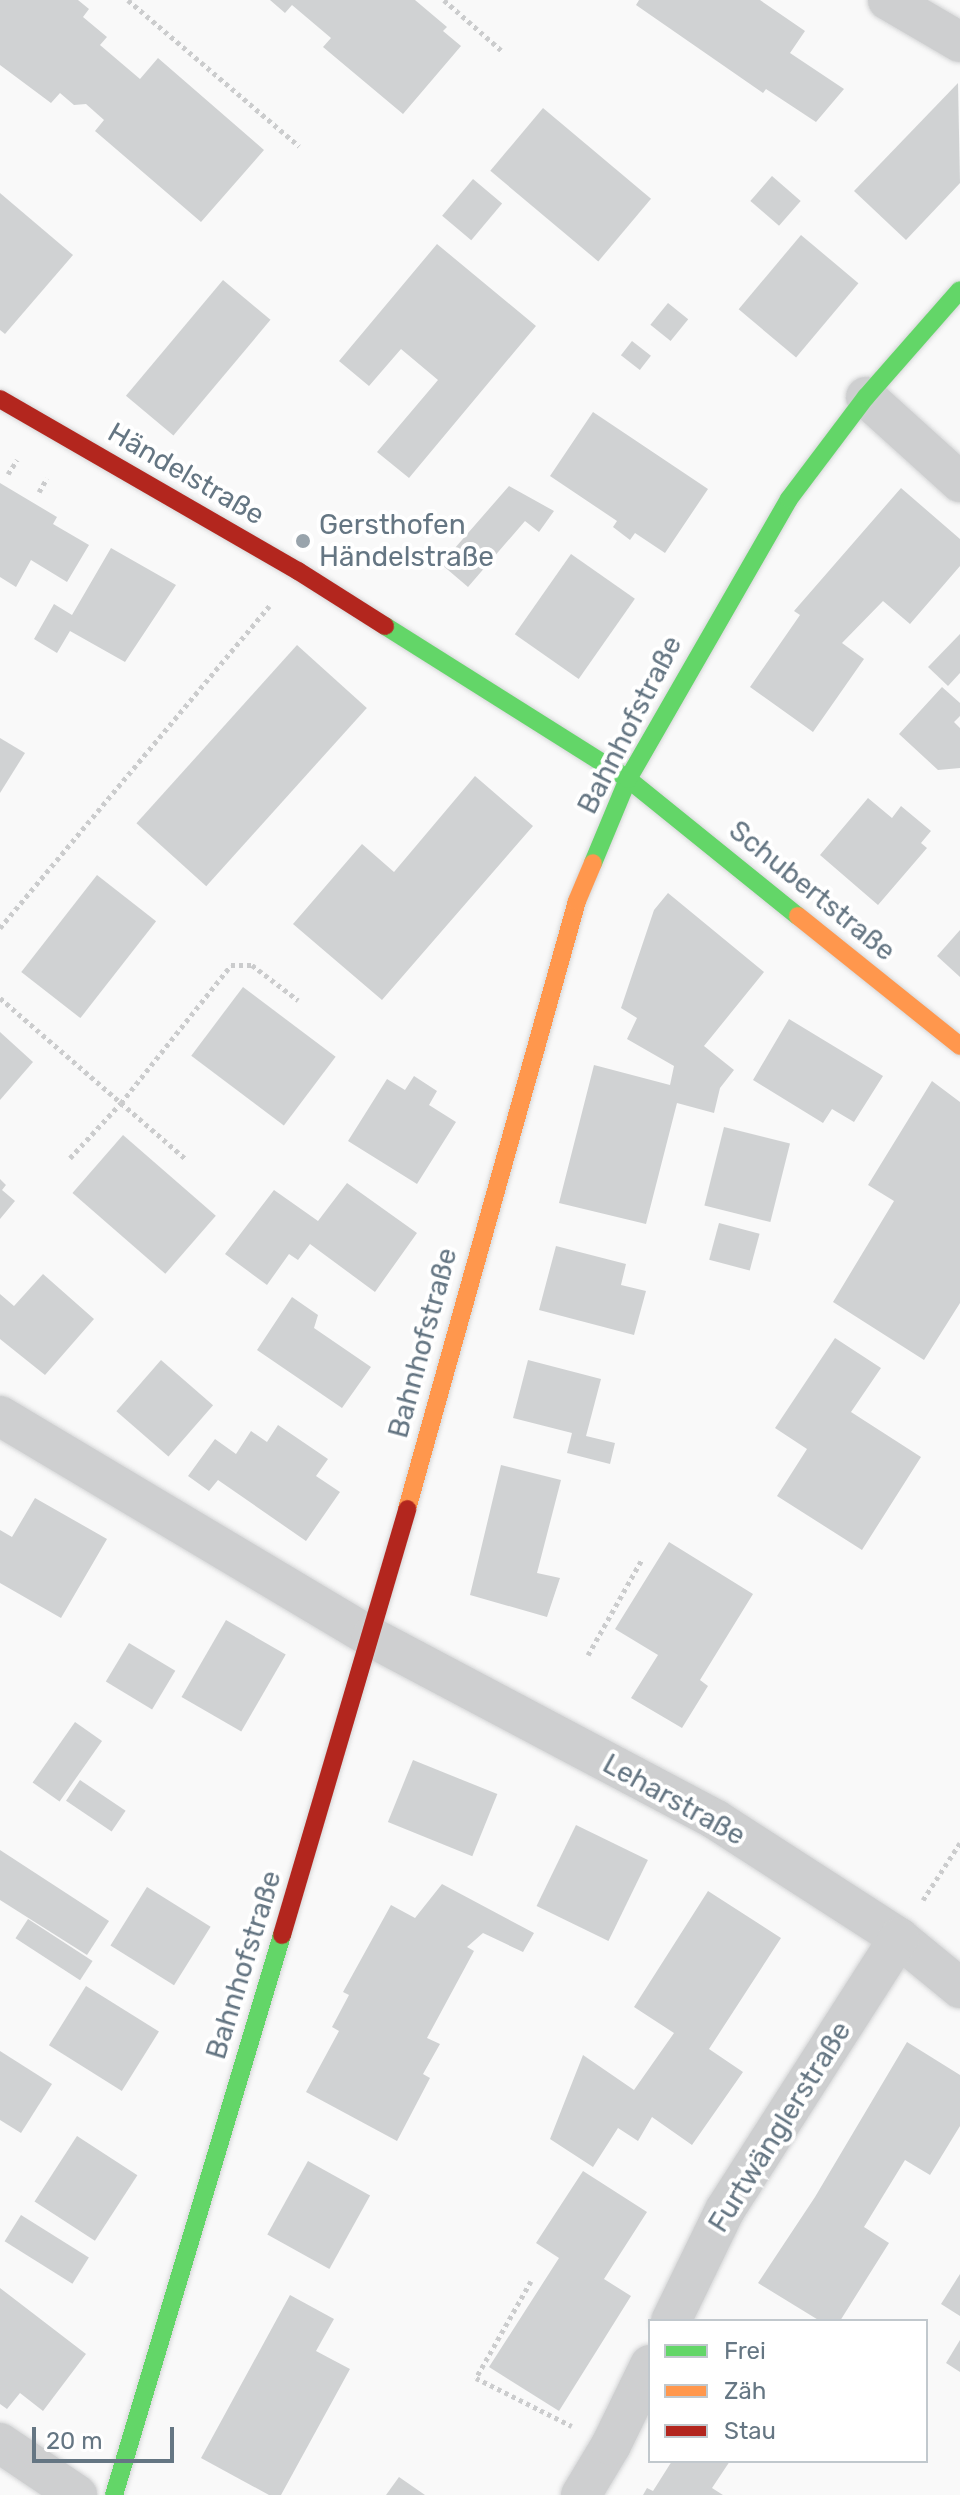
<!DOCTYPE html>
<meta charset="utf-8">
<style>
body{margin:0}
#map{position:relative;width:960px;height:2495px;overflow:hidden;background:#f9f9f9;font-family:Rubik,sans-serif}
div>[style]{position:absolute}
[style*='--x']{left:calc(var(--x)*1px);top:calc(var(--y)*1px);width:calc(var(--w)*1px);rotate:calc(var(--a)*1deg)}
.building>*{inset:0;background:#d0d2d3;transform-origin:0 0}
.path>*{height:5px;margin-top:-2.5px;transform-origin:0;background:repeating-linear-gradient(90deg,#cbcccd 0 4px,transparent 0 8px)}
.roads{filter:drop-shadow(0 0 2px #d5d6d7) drop-shadow(0 0 2px #d5d6d7)}
.street>*{height:40px;margin:-20px;padding:0 20px;transform-origin:20px;border-radius:20px;background:#cecfd0}
.fast>*{height:18px;margin:-9px;padding:0 9px;transform-origin:9px;border-radius:9px;background:#63d668}
.slow>*{height:18px;margin:-9px;padding:0 9px;transform-origin:9px;border-radius:9px;background:#ff974d}
.jam>*{height:18px;margin:-9px;padding:0 9px;transform-origin:9px;border-radius:9px;background:#b3261e}
.dots>*{width:22px;height:22px;translate:-50% -50%;box-sizing:border-box;border:4px solid #fff;border-radius:50%}
span{translate:-50% -50%;white-space:nowrap;text-align:center;line-height:1.15;-webkit-text-stroke:8px #fff;paint-order:stroke}
.street-label{font-size:28px;color:#657683}
.poi-label{font-size:28px;color:#657683}
.left{translate:0 -50%;text-align:left}
.legend{position:absolute;left:648px;top:2319px;width:280px;height:144px;box-sizing:border-box;background:#fff;border:2px solid #c1c8cd;margin:0;padding:10px 14px;list-style:none;font-size:24px;color:#657683}
.legend li{display:flex;align-items:center;gap:16px;height:40px}
.legend b{width:40px;border:2px solid #c1c8cd}
.scale{position:absolute;left:32px;top:2427px;width:142px;height:36px;box-sizing:border-box;border:4px solid #657683;border-top:0;padding-left:10px;font-size:24px;line-height:28px;white-space:nowrap;color:#657683;-webkit-text-stroke:6px #fff;paint-order:stroke}
</style>
<div id="map">
<div class="building">
<div style="clip-path:polygon(0 0,78px 0,89px 9px,83px 17px,107px 37px,100px 45px,140px 79px,158px 58px,264px 150px,201px 222px,95px 131px,104px 120px,86px 104px,74px 105px,60px 93px,51px 103px,0 65px)"></div>
<div style="clip-path:polygon(270px 0,415px 0,447px 27px,443px 31px,461px 46px,403px 114px,323px 47px,331px 38px,292px 5px,285px 13px)"></div>
<div style="clip-path:polygon(639px 0,760px 0,805px 31px,790px 53px,844px 89px,816px 122px,766px 89px,763px 93px,636px 5px)"></div>
<div style="clip-path:polygon(958px 83px,960px 183px,906px 240px,854px 191px)"></div>
<div style="left:543px;top:108px;width:141px;height:82px;rotate:40deg"></div>
<div style="left:772px;top:176px;width:38px;height:33px;rotate:41deg"></div>
<div style="left:473px;top:179px;width:38px;height:48px;rotate:40deg"></div>
<div style="clip-path:polygon(0 193px,73px 255px,5px 334px,0 330px)"></div>
<div style="left:801px;top:235px;width:75px;height:97px;rotate:40deg"></div>
<div style="clip-path:polygon(437px 244px,536px 326px,409px 478px,377px 452px,438px 380px,401px 349px,369px 386px,339px 361px)"></div>
<div style="left:223px;top:280px;width:62px;height:151px;rotate:40deg"></div>
<div style="left:668px;top:303px;width:26px;height:28px;rotate:39deg"></div>
<div style="left:632px;top:341px;width:24px;height:18px;rotate:38deg"></div>
<div style="clip-path:polygon(593px 412px,708px 489px,665px 553px,635px 533px,630px 540px,613px 527px,617px 521px,550px 476px)"></div>
<div style="clip-path:polygon(0 483px,57px 517px,53px 524px,89px 545px,67px 582px,31px 560px,16px 587px,0 577px)"></div>
<div style="clip-path:polygon(509px 486px,554px 511px,539px 532px,525px 521px,468px 587px,441px 564px)"></div>
<div style="clip-path:polygon(901px 488px,960px 539px,960px 566px,910px 624px,883px 601px,842px 643px,864px 659px,813px 732px,750px 687px,800px 615px,794px 611px)"></div>
<div style="clip-path:polygon(111px 548px,176px 585px,125px 662px,70px 631px,57px 653px,34px 639px,54px 604px,72px 615px)"></div>
<div style="left:571px;top:554px;width:78px;height:98px;rotate:35deg"></div>
<div style="clip-path:polygon(960px 634px,960px 673px,948px 686px,928px 667px)"></div>
<div style="left:297px;top:645px;width:94px;height:240px;rotate:42deg"></div>
<div style="clip-path:polygon(942px 687px,960px 703px,960px 716px,954px 722px,960px 728px,960px 768px,938px 770px,899px 734px)"></div>
<div style="clip-path:polygon(0 738px,25px 753px,0 793px)"></div>
<div style="clip-path:polygon(475px 776px,533px 826px,382px 1000px,293px 924px,362px 844px,394px 872px)"></div>
<div style="clip-path:polygon(868px 798px,892px 818px,901px 806px,931px 831px,921px 843px,927px 848px,878px 905px,820px 855px)"></div>
<div style="left:97px;top:875px;width:75px;height:123px;rotate:38deg"></div>
<div style="clip-path:polygon(668px 893px,764px 972px,704px 1046px,734px 1070px,720px 1088px,714px 1113px,677px 1103px,646px 1224px,559px 1203px,594px 1065px,670px 1085px,674px 1066px,627px 1039px,637px 1018px,621px 1008px,654px 910px)"></div>
<div style="clip-path:polygon(960px 930px,960px 977px,937px 956px)"></div>
<div style="left:243px;top:987px;width:116px;height:86px;rotate:37deg"></div>
<div style="clip-path:polygon(789px 1019px,883px 1076px,854px 1122px,832px 1109px,823px 1123px,753px 1080px)"></div>
<div style="clip-path:polygon(0 1032px,33px 1062px,0 1100px)"></div>
<div style="clip-path:polygon(414px 1076px,437px 1091px,429px 1105px,456px 1122px,417px 1184px,348px 1141px,387px 1079px,405px 1090px)"></div>
<div style="clip-path:polygon(932px 1081px,960px 1102px,960px 1303px,924px 1360px,833px 1302px,894px 1201px,868px 1185px)"></div>
<div style="left:724px;top:1127px;width:68px;height:81px;rotate:14deg"></div>
<div style="left:123px;top:1135px;width:123px;height:77px;rotate:41deg"></div>
<div style="clip-path:polygon(0 1179px,6px 1185px,2px 1190px,15px 1201px,0 1219px)"></div>
<div style="clip-path:polygon(347px 1183px,417px 1233px,375px 1292px,310px 1244px,298px 1260px,289px 1254px,267px 1285px,225px 1254px,274px 1190px,318px 1221px)"></div>
<div style="left:719px;top:1223px;width:42px;height:38px;rotate:15deg"></div>
<div style="clip-path:polygon(556px 1246px,626px 1264px,621px 1285px,646px 1291px,634px 1335px,539px 1310px)"></div>
<div style="clip-path:polygon(43px 1274px,94px 1319px,45px 1375px,0 1339px,0 1294px,14px 1306px)"></div>
<div style="clip-path:polygon(292px 1297px,318px 1315px,314px 1328px,371px 1367px,342px 1408px,257px 1350px)"></div>
<div style="clip-path:polygon(835px 1338px,881px 1368px,851px 1412px,921px 1457px,862px 1550px,777px 1496px,807px 1449px,775px 1428px)"></div>
<div style="left:161px;top:1360px;width:69px;height:68px;rotate:41deg"></div>
<div style="clip-path:polygon(528px 1360px,601px 1379px,586px 1436px,615px 1443px,610px 1464px,567px 1453px,572px 1433px,513px 1418px)"></div>
<div style="clip-path:polygon(278px 1425px,328px 1459px,316px 1476px,340px 1492px,306px 1541px,218px 1480px,209px 1491px,188px 1476px,215px 1439px,236px 1454px,251px 1431px,267px 1442px)"></div>
<div style="clip-path:polygon(501px 1465px,561px 1480px,537px 1573px,560px 1578px,547px 1617px,470px 1595px)"></div>
<div style="clip-path:polygon(35px 1498px,107px 1539px,61px 1618px,0 1583px,0 1530px,12px 1537px)"></div>
<div style="clip-path:polygon(669px 1542px,753px 1594px,700px 1680px,708px 1686px,682px 1728px,631px 1698px,658px 1655px,615px 1629px)"></div>
<div style="left:226px;top:1620px;width:69px;height:89px;rotate:30deg"></div>
<div style="left:129px;top:1643px;width:54px;height:45px;rotate:31deg"></div>
<div style="left:75px;top:1722px;width:33px;height:74px;rotate:35deg"></div>
<div style="left:413px;top:1760px;width:91px;height:67px;rotate:22deg"></div>
<div style="left:80px;top:1780px;width:55px;height:25px;rotate:34deg"></div>
<div style="left:576px;top:1825px;width:80px;height:90px;rotate:26deg"></div>
<div style="clip-path:polygon(0 1850px,109px 1921px,87px 1955px,0 1900px)"></div>
<div style="clip-path:polygon(442px 1884px,534px 1933px,523px 1952px,483px 1933px,467px 1947px,474px 1951px,427px 2038px,440px 2044px,423px 2074px,430px 2078px,397px 2141px,306px 2092px,339px 2031px,332px 2027px,349px 1995px,343px 1992px,391px 1905px,415px 1918px)"></div>
<div style="left:147px;top:1887px;width:75px;height:69px;rotate:32deg"></div>
<div style="clip-path:polygon(708px 1891px,781px 1938px,709px 2049px,743px 2072px,692px 2145px,652px 2117px,638px 2141px,618px 2128px,593px 2167px,550px 2139px,583px 2055px,634px 2090px,674px 2033px,634px 2007px)"></div>
<div style="left:28px;top:1919px;width:77px;height:23px;rotate:33deg"></div>
<div style="left:86px;top:1986px;width:86px;height:70px;rotate:32deg"></div>
<div style="clip-path:polygon(907px 2042px,960px 2075px,960px 2126px,930px 2175px,905px 2160px,864px 2227px,889px 2243px,840px 2321px,820px 2321px,758px 2283px,815px 2197px)"></div>
<div style="clip-path:polygon(0 2051px,52px 2084px,21px 2133px,0 2120px)"></div>
<div style="left:77px;top:2136px;width:72px;height:78px;rotate:33deg"></div>
<div style="left:308px;top:2161px;width:71px;height:84px;rotate:29deg"></div>
<div style="clip-path:polygon(583px 2171px,647px 2212px,604px 2279px,631px 2296px,559px 2411px,489px 2367px,559px 2258px,536px 2243px)"></div>
<div style="left:21px;top:2215px;width:80px;height:31px;rotate:32deg"></div>
<div style="clip-path:polygon(960px 2274px,960px 2316px,941px 2304px)"></div>
<div style="clip-path:polygon(0 2288px,86px 2354px,43px 2411px,20px 2393px,7px 2409px,0 2404px)"></div>
<div style="clip-path:polygon(290px 2295px,334px 2319px,316px 2351px,350px 2369px,281px 2495px,269px 2495px,201px 2458px)"></div>
<div style="clip-path:polygon(960px 2340px,960px 2372px,946px 2363px)"></div>
<div style="clip-path:polygon(672px 2461px,730px 2461px,712px 2488px,723px 2495px,643px 2495px,647px 2488px,653px 2491px)"></div>
<div style="clip-path:polygon(399px 2477px,425px 2495px,386px 2495px)"></div>
</div>
<div class="path">
<div style="--x:128;--y:0;--w:225;--a:40.5"></div>
<div style="--x:444;--y:0;--w:76;--a:41.3"></div>
<div style="--x:8;--y:474;--w:17;--a:-57"></div>
<div style="--x:39;--y:492;--w:16;--a:-60"></div>
<div style="--x:0;--y:928;--w:420;--a:-50.1"></div>
<div style="--x:0;--y:998;--w:246;--a:40.9"></div>
<div style="--x:70;--y:1158;--w:75;--a:-47.2"></div>
<div style="--x:121;--y:1103;--w:176;--a:-51.4"></div>
<div style="--x:231;--y:965;--w:21;--a:0"></div>
<div style="--x:252;--y:965;--w:58;--a:37.3"></div>
<div style="--x:588;--y:1655;--w:110;--a:-60.6"></div>
<div style="--x:923;--y:1900;--w:68;--a:-57"></div>
<div style="--x:531;--y:2281;--w:112;--a:119.6"></div>
<div style="--x:476;--y:2378;--w:107;--a:26.6"></div>
</div>
<div class="roads">
<div class="street">
<div style="--x:888;--y:0;--w:83;--a:30.3"></div>
<div style="--x:866;--y:397;--w:127;--a:42.1"></div>
<div style="--x:0;--y:1416;--w:432;--a:30.8"></div>
<div style="--x:371;--y:1637;--w:391;--a:27.9"></div>
<div style="--x:716;--y:1820;--w:218;--a:32.8"></div>
<div style="--x:899;--y:1938;--w:79;--a:39.3"></div>
<div style="--x:671;--y:2321;--w:123;--a:-64.1"></div>
<div style="--x:725;--y:2210;--w:323;--a:-57.4"></div>
<div style="--x:0;--y:2443;--w:93;--a:34"></div>
<div style="--x:581;--y:2495;--w:58;--a:-59"></div>
<div style="--x:611;--y:2445;--w:89;--a:-64"></div>
</div>
<div class="fast">
<div style="--x:385;--y:626;--w:287;--a:32.2"></div>
<div style="--x:628;--y:779;--w:218;--a:38.9"></div>
<div style="--x:593;--y:863;--w:91;--a:-67.4"></div>
<div style="--x:628;--y:779;--w:323;--a:-60.1"></div>
<div style="--x:789;--y:499;--w:128;--a:-53"></div>
<div style="--x:866;--y:397;--w:142;--a:-48.7"></div>
<div style="--x:114;--y:2495;--w:585;--a:-73.3"></div>
</div>
<div class="slow">
<div style="--x:798;--y:916;--w:208;--a:38.7"></div>
<div style="--x:407;--y:1509;--w:631;--a:-74.38"></div>
<div style="--x:577;--y:901;--w:41;--a:-67.2"></div>
</div>
<div class="jam">
<div style="--x:0;--y:399;--w:344;--a:30"></div>
<div style="--x:298;--y:571;--w:103;--a:32.3"></div>
<div style="--x:282;--y:1935;--w:444;--a:-73.6"></div>
</div>
</div>
<div class="dots">
<div style="left:303px;top:541px;background:#99a4ac"></div>
</div>
<div class="street-label">
<span style="left:186px;top:474px;rotate:30deg">Händelstraße</span>
<span style="left:630px;top:725px;rotate:-63deg">Bahnhofstraße</span>
<span style="left:812px;top:891px;rotate:39deg">Schubertstraße</span>
<span style="left:423px;top:1343px;rotate:-75deg">Bahnhofstraße</span>
<span style="left:674px;top:1800px;rotate:29deg">Leharstraße</span>
<span style="left:244px;top:1965px;rotate:-73deg">Bahnhofstraße</span>
<span style="left:780px;top:2127px;rotate:-58deg">Furtwänglerstraße</span>
</div>
<div class="poi-label">
<span class="left" style="left:319px;top:541px">Gersthofen<br>Händelstraße</span>
</div>
<ul class="legend">
<li><b style="height:10px;background:#63d668"></b>Frei</li>
<li><b style="height:10px;background:#ff974d"></b>Zäh</li>
<li><b style="height:10px;background:#b3261e"></b>Stau</li>
</ul>
<div class="scale">20 m</div>
</div>
